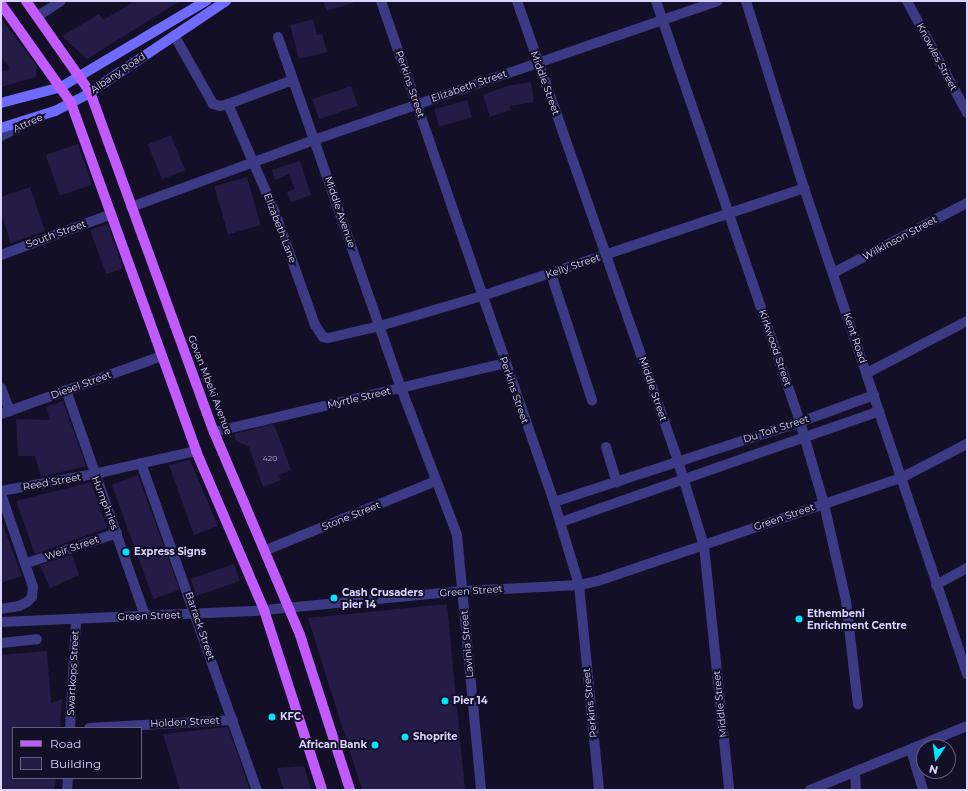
<!DOCTYPE html>
<style>
body{margin:0}
#map{position:relative;width:968px;height:791px;overflow:hidden;background:#130f26;font-family:Montserrat,sans-serif}
div>[style]{position:absolute}
[style*='--x']{left:calc(var(--x)*1px);top:calc(var(--y)*1px);width:calc(var(--w)*1px);rotate:calc(var(--a)*1deg)}
.building>*{inset:0;background:#241b47;transform-origin:0 0}
.street>*{height:10px;margin:-5px;padding:0 5px;transform-origin:5px;border-radius:5px;background:#3d3a85}
.secondary>*{height:10px;margin:-5px;padding:0 5px;transform-origin:5px;border-radius:5px;background:#6f6bff}
.primary>*{height:10px;margin:-5px;padding:0 5px;transform-origin:5px;border-radius:5px;background:#c25bff}
.dots>*{width:11px;height:11px;translate:-50% -50%;box-sizing:border-box;border:2px solid #130f26;border-radius:50%}
span{translate:-50% -50%;white-space:nowrap;text-align:center;line-height:1.15;-webkit-text-stroke:4px #130f26;paint-order:stroke}
.number-label{font-size:8px;color:#aca6d1}
.number-label span{-webkit-text-stroke-width:0}
.street-label{font-size:10px;color:#d9d4ff}
.poi-label{font-size:10px;color:#d9d4ff;font-weight:700}
.left{translate:0 -50%;text-align:left}
.right{translate:-100% -50%;text-align:right}
.frame{position:absolute;inset:0;border:2px solid #d9d4ff;pointer-events:none}
.legend{position:absolute;left:12px;top:727px;width:130px;height:52px;box-sizing:border-box;background:#130f26;border:1px solid #625e7d;margin:0;padding:5px 7px;list-style:none;font-size:12px;color:#d9d4ff}
.legend li{display:flex;align-items:center;gap:8px;height:20px}
.legend b{width:20px;border:1px solid #625e7d}
.north{position:absolute;left:916px;top:739px;width:40px;height:40px;box-sizing:border-box;background:#130f26;border:1px solid #625e7d;border-radius:50%;rotate:193deg;font-size:11px;font-weight:700;line-height:16px;text-align:center;color:#d9d4ff}
.north::after{content:'';display:block;margin:auto;width:14px;height:18px;background:#00e5ff;clip-path:polygon(50% 0,100% 100%,50% 72%,0 100%)}
</style>
<div id="map">
<div class="building">
<div style="clip-path:polygon(135px 1px,180px 1px,87px 59px,62px 36px,99px 14px,103px 20px)"></div>
<div style="clip-path:polygon(323px 1px,353px 1px,353px 3px,327px 11px)"></div>
<div style="clip-path:polygon(1px 18px,37px 66px,36px 77px,1px 87px,1px 71px,11px 69px,1px 57px)"></div>
<div style="clip-path:polygon(313px 19px,317px 35px,322px 34px,327px 52px,299px 59px,290px 25px)"></div>
<div style="clip-path:polygon(531px 82px,534px 102px,510px 106px,511px 110px,490px 117px,483px 95px,507px 86px)"></div>
<div style="left:351px;top:86px;width:21px;height:41px;rotate:71deg"></div>
<div style="left:467px;top:100px;width:18px;height:34px;rotate:74deg"></div>
<div style="left:171px;top:135px;width:38px;height:25px;rotate:68deg"></div>
<div style="left:78px;top:144px;width:43px;height:34px;rotate:71deg"></div>
<div style="clip-path:polygon(300px 161px,311px 195px,291px 202px,287px 192px,295px 189px,289px 174px,275px 180px,272px 170px)"></div>
<div style="left:247px;top:177px;width:50px;height:34px;rotate:74deg"></div>
<div style="clip-path:polygon(30px 187px,45px 231px,11px 243px,1px 214px,1px 197px)"></div>
<div style="left:107px;top:224px;width:47px;height:18px;rotate:70deg"></div>
<div style="clip-path:polygon(63px 401px,86px 466px,41px 477px,35px 456px,18px 456px,16px 419px,50px 420px,46px 407px)"></div>
<div style="clip-path:polygon(274px 424px,291px 470px,279px 475px,281px 480px,263px 487px,249px 447px,236px 441px,234px 434px)"></div>
<div style="clip-path:polygon(190px 460px,218px 526px,194px 535px,169px 465px)"></div>
<div style="left:138px;top:475px;width:122px;height:28px;rotate:70deg"></div>
<div style="clip-path:polygon(91px 482px,107px 528px,35px 554px,16px 501px)"></div>
<div style="clip-path:polygon(1px 520px,22px 576px,1px 583px)"></div>
<div style="clip-path:polygon(72px 555px,79px 575px,50px 588px,40px 565px)"></div>
<div style="left:234px;top:564px;width:18px;height:46px;rotate:71deg"></div>
<div style="clip-path:polygon(447px 604px,465px 790px,362px 790px,308px 618px)"></div>
<div style="clip-path:polygon(47px 651px,51px 703px,62px 699px,60px 728px,13px 728px,13px 778px,56px 778px,55px 790px,1px 790px,1px 655px)"></div>
<div style="clip-path:polygon(228px 727px,250px 790px,180px 790px,163px 734px)"></div>
<div style="clip-path:polygon(304px 766px,311px 790px,284px 790px,277px 768px)"></div>
</div>
<div class="street">
<div style="--x:381;--y:1;--w:530;--a:70.95"></div>
<div style="--x:554;--y:502;--w:87;--a:73.2"></div>
<div style="--x:579;--y:585;--w:206;--a:84.4"></div>
<div style="--x:517;--y:1;--w:487;--a:70.7"></div>
<div style="--x:678;--y:461;--w:89;--a:73"></div>
<div style="--x:704;--y:546;--w:245;--a:84.1"></div>
<div style="--x:656;--y:1;--w:445;--a:71.1"></div>
<div style="--x:800;--y:422;--w:85;--a:73.7"></div>
<div style="--x:824;--y:504;--w:99;--a:77.2"></div>
<div style="--x:846;--y:601;--w:104;--a:83.4"></div>
<div style="--x:746;--y:1;--w:196;--a:72.8"></div>
<div style="--x:804;--y:188;--w:513;--a:71.46"></div>
<div style="--x:907;--y:1;--w:127;--a:61.8"></div>
<div style="--x:38;--y:16;--w:27;--a:-33"></div>
<div style="--x:174;--y:35;--w:79;--a:60.5"></div>
<div style="--x:213;--y:104;--w:7;--a:16"></div>
<div style="--x:220;--y:106;--w:8;--a:-14"></div>
<div style="--x:278;--y:37;--w:372;--a:70.7"></div>
<div style="--x:401;--y:388;--w:157;--a:69.1"></div>
<div style="--x:457;--y:535;--w:256;--a:84.6"></div>
<div style="--x:293;--y:80;--w:69;--a:159.7"></div>
<div style="--x:228;--y:104;--w:121;--a:66.6"></div>
<div style="--x:276;--y:215;--w:117;--a:70.5"></div>
<div style="--x:315;--y:325;--w:14;--a:56"></div>
<div style="--x:323;--y:337;--w:5;--a:11"></div>
<div style="--x:328;--y:338;--w:53;--a:-13"></div>
<div style="--x:380;--y:326;--w:106;--a:-16.4"></div>
<div style="--x:482;--y:296;--w:340;--a:-18.5"></div>
<div style="--x:1;--y:136;--w:32;--a:-26"></div>
<div style="--x:131;--y:207;--w:195;--a:-20.1"></div>
<div style="--x:314;--y:140;--w:427;--a:-19"></div>
<div style="--x:1;--y:255;--w:118;--a:-20.3"></div>
<div style="--x:833;--y:273;--w:151;--a:-27.6"></div>
<div style="--x:551;--y:274;--w:133;--a:72"></div>
<div style="--x:867;--y:373;--w:113;--a:-27.5"></div>
<div style="--x:1;--y:388;--w:25;--a:69"></div>
<div style="--x:66;--y:390;--w:239;--a:70.7"></div>
<div style="--x:1;--y:414;--w:171;--a:-19.8"></div>
<div style="--x:214;--y:432;--w:299;--a:-13.3"></div>
<div style="--x:606;--y:447;--w:37;--a:73"></div>
<div style="--x:141;--y:463;--w:347;--a:70.5"></div>
<div style="--x:1;--y:491;--w:95;--a:-10.4"></div>
<div style="--x:94;--y:474;--w:105;--a:-12.7"></div>
<div style="--x:1;--y:494;--w:98;--a:71"></div>
<div style="--x:33;--y:587;--w:10;--a:96"></div>
<div style="--x:32;--y:597;--w:7;--a:135"></div>
<div style="--x:27;--y:602;--w:9;--a:153"></div>
<div style="--x:19;--y:606;--w:18;--a:171"></div>
<div style="--x:554;--y:502;--w:259;--a:-18"></div>
<div style="--x:800;--y:422;--w:79;--a:-20"></div>
<div style="--x:561;--y:522;--w:337;--a:-19.2"></div>
<div style="--x:266;--y:550;--w:183;--a:-22.1"></div>
<div style="--x:27;--y:563;--w:95;--a:-18.4"></div>
<div style="--x:936;--y:585;--w:35;--a:-29"></div>
<div style="--x:1;--y:622;--w:253;--a:-2.5"></div>
<div style="--x:254;--y:611;--w:210;--a:-5.5"></div>
<div style="--x:463;--y:591;--w:116;--a:-3"></div>
<div style="--x:579;--y:585;--w:19;--a:-12"></div>
<div style="--x:598;--y:581;--w:320;--a:-18.8"></div>
<div style="--x:901;--y:478;--w:74;--a:-27.3"></div>
<div style="--x:1;--y:643;--w:36;--a:-6"></div>
<div style="--x:70;--y:728;--w:109;--a:-86.8"></div>
<div style="--x:89;--y:728;--w:144;--a:-3.2"></div>
<div style="--x:911;--y:750;--w:42;--a:73.3"></div>
<div style="--x:855;--y:772;--w:18;--a:87"></div>
<div style="--x:67;--y:790;--w:12;--a:-85"></div>
<div style="--x:810;--y:790;--w:170;--a:-22.2"></div>
</div>
<div class="secondary">
<div style="--x:1;--y:103;--w:62;--a:-14.9"></div>
<div style="--x:61;--y:87;--w:169;--a:-30.7"></div>
<div style="--x:1;--y:128;--w:57;--a:-17.5"></div>
<div style="--x:55;--y:111;--w:35;--a:-27"></div>
<div style="--x:86;--y:95;--w:169;--a:-33.9"></div>
</div>
<div class="primary">
<div style="--x:26;--y:1;--w:111;--a:54.9"></div>
<div style="--x:90;--y:92;--w:362;--a:70"></div>
<div style="--x:214;--y:432;--w:220;--a:67"></div>
<div style="--x:300;--y:635;--w:163;--a:72.1"></div>
<div style="--x:1;--y:4;--w:121;--a:54.7"></div>
<div style="--x:71;--y:103;--w:370;--a:70.2"></div>
<div style="--x:196;--y:451;--w:173;--a:66.8"></div>
<div style="--x:264;--y:610;--w:189;--a:72.1"></div>
</div>
<div class="dots">
<div style="left:126px;top:552px;background:#00e5ff"></div>
<div style="left:334px;top:598px;background:#00e5ff"></div>
<div style="left:799px;top:619px;background:#00e5ff"></div>
<div style="left:445px;top:701px;background:#00e5ff"></div>
<div style="left:272px;top:717px;background:#00e5ff"></div>
<div style="left:405px;top:737px;background:#00e5ff"></div>
<div style="left:375px;top:745px;background:#00e5ff"></div>
</div>
<div class="number-label">
<span style="left:270px;top:459px">420</span>
</div>
<div class="street-label">
<span style="left:937px;top:57px;rotate:62deg">Knowles Street</span>
<span style="left:118px;top:73px;rotate:-34deg">Albany Road</span>
<span style="left:545px;top:83px;rotate:70deg">Middle Street</span>
<span style="left:410px;top:84px;rotate:71deg">Perkins Street</span>
<span style="left:469px;top:86px;rotate:-19deg">Elizabeth Street</span>
<span style="left:28px;top:123px;rotate:-25deg">Attree</span>
<span style="left:340px;top:212px;rotate:71deg">Middle Avenue</span>
<span style="left:280px;top:228px;rotate:69deg">Elizabeth Lane</span>
<span style="left:56px;top:234px;rotate:-20deg">South Street</span>
<span style="left:900px;top:238px;rotate:-28deg">Wilkinson Street</span>
<span style="left:573px;top:266px;rotate:-19deg">Kelly Street</span>
<span style="left:855px;top:338px;rotate:71deg">Kent Road</span>
<span style="left:775px;top:348px;rotate:71deg">Kirkwood Street</span>
<span style="left:81px;top:385px;rotate:-20deg">Diesel Street</span>
<span style="left:210px;top:385px;rotate:69deg">Govan Mbeki Avenue</span>
<span style="left:653px;top:389px;rotate:71deg">Middle Street</span>
<span style="left:514px;top:390px;rotate:71deg">Perkins Street</span>
<span style="left:359px;top:398px;rotate:-13deg">Myrtle Street</span>
<span style="left:776px;top:429px;rotate:-18deg">Du Toit Street</span>
<span style="left:52px;top:482px;rotate:-10deg">Reed Street</span>
<span style="left:105px;top:503px;rotate:69deg">Humphries</span>
<span style="left:351px;top:516px;rotate:-22deg">Stone Street</span>
<span style="left:784px;top:517px;rotate:-19deg">Green Street</span>
<span style="left:72px;top:548px;rotate:-19deg">Weir Street</span>
<span style="left:471px;top:591px;rotate:-4deg">Green Street</span>
<span style="left:149px;top:616px;rotate:-2deg">Green Street</span>
<span style="left:200px;top:626px;rotate:71deg">Barrack Street</span>
<span style="left:467px;top:644px;rotate:-95deg">Lavinia Street</span>
<span style="left:73px;top:673px;rotate:-87deg">Swartkops Street</span>
<span style="left:590px;top:703px;rotate:-96deg">Perkins Street</span>
<span style="left:720px;top:704px;rotate:-96deg">Middle Street</span>
<span style="left:185px;top:722px;rotate:-3deg">Holden Street</span>
</div>
<div class="poi-label">
<span class="left" style="left:134px;top:552px">Express Signs</span>
<span class="left" style="left:342px;top:598px">Cash Crusaders<br>pier 14</span>
<span class="left" style="left:807px;top:619px">Ethembeni<br>Enrichment Centre</span>
<span class="left" style="left:453px;top:701px">Pier 14</span>
<span class="left" style="left:280px;top:717px">KFC</span>
<span class="left" style="left:413px;top:737px">Shoprite</span>
<span class="right" style="left:367px;top:745px">African Bank</span>
</div>
<div class="frame"></div>
<ul class="legend">
<li><b style="height:5px;background:#c25bff"></b>Road</li>
<li><b style="height:11px;background:#241b47"></b>Building</li>
</ul>
<div class="north">N</div>
</div>
